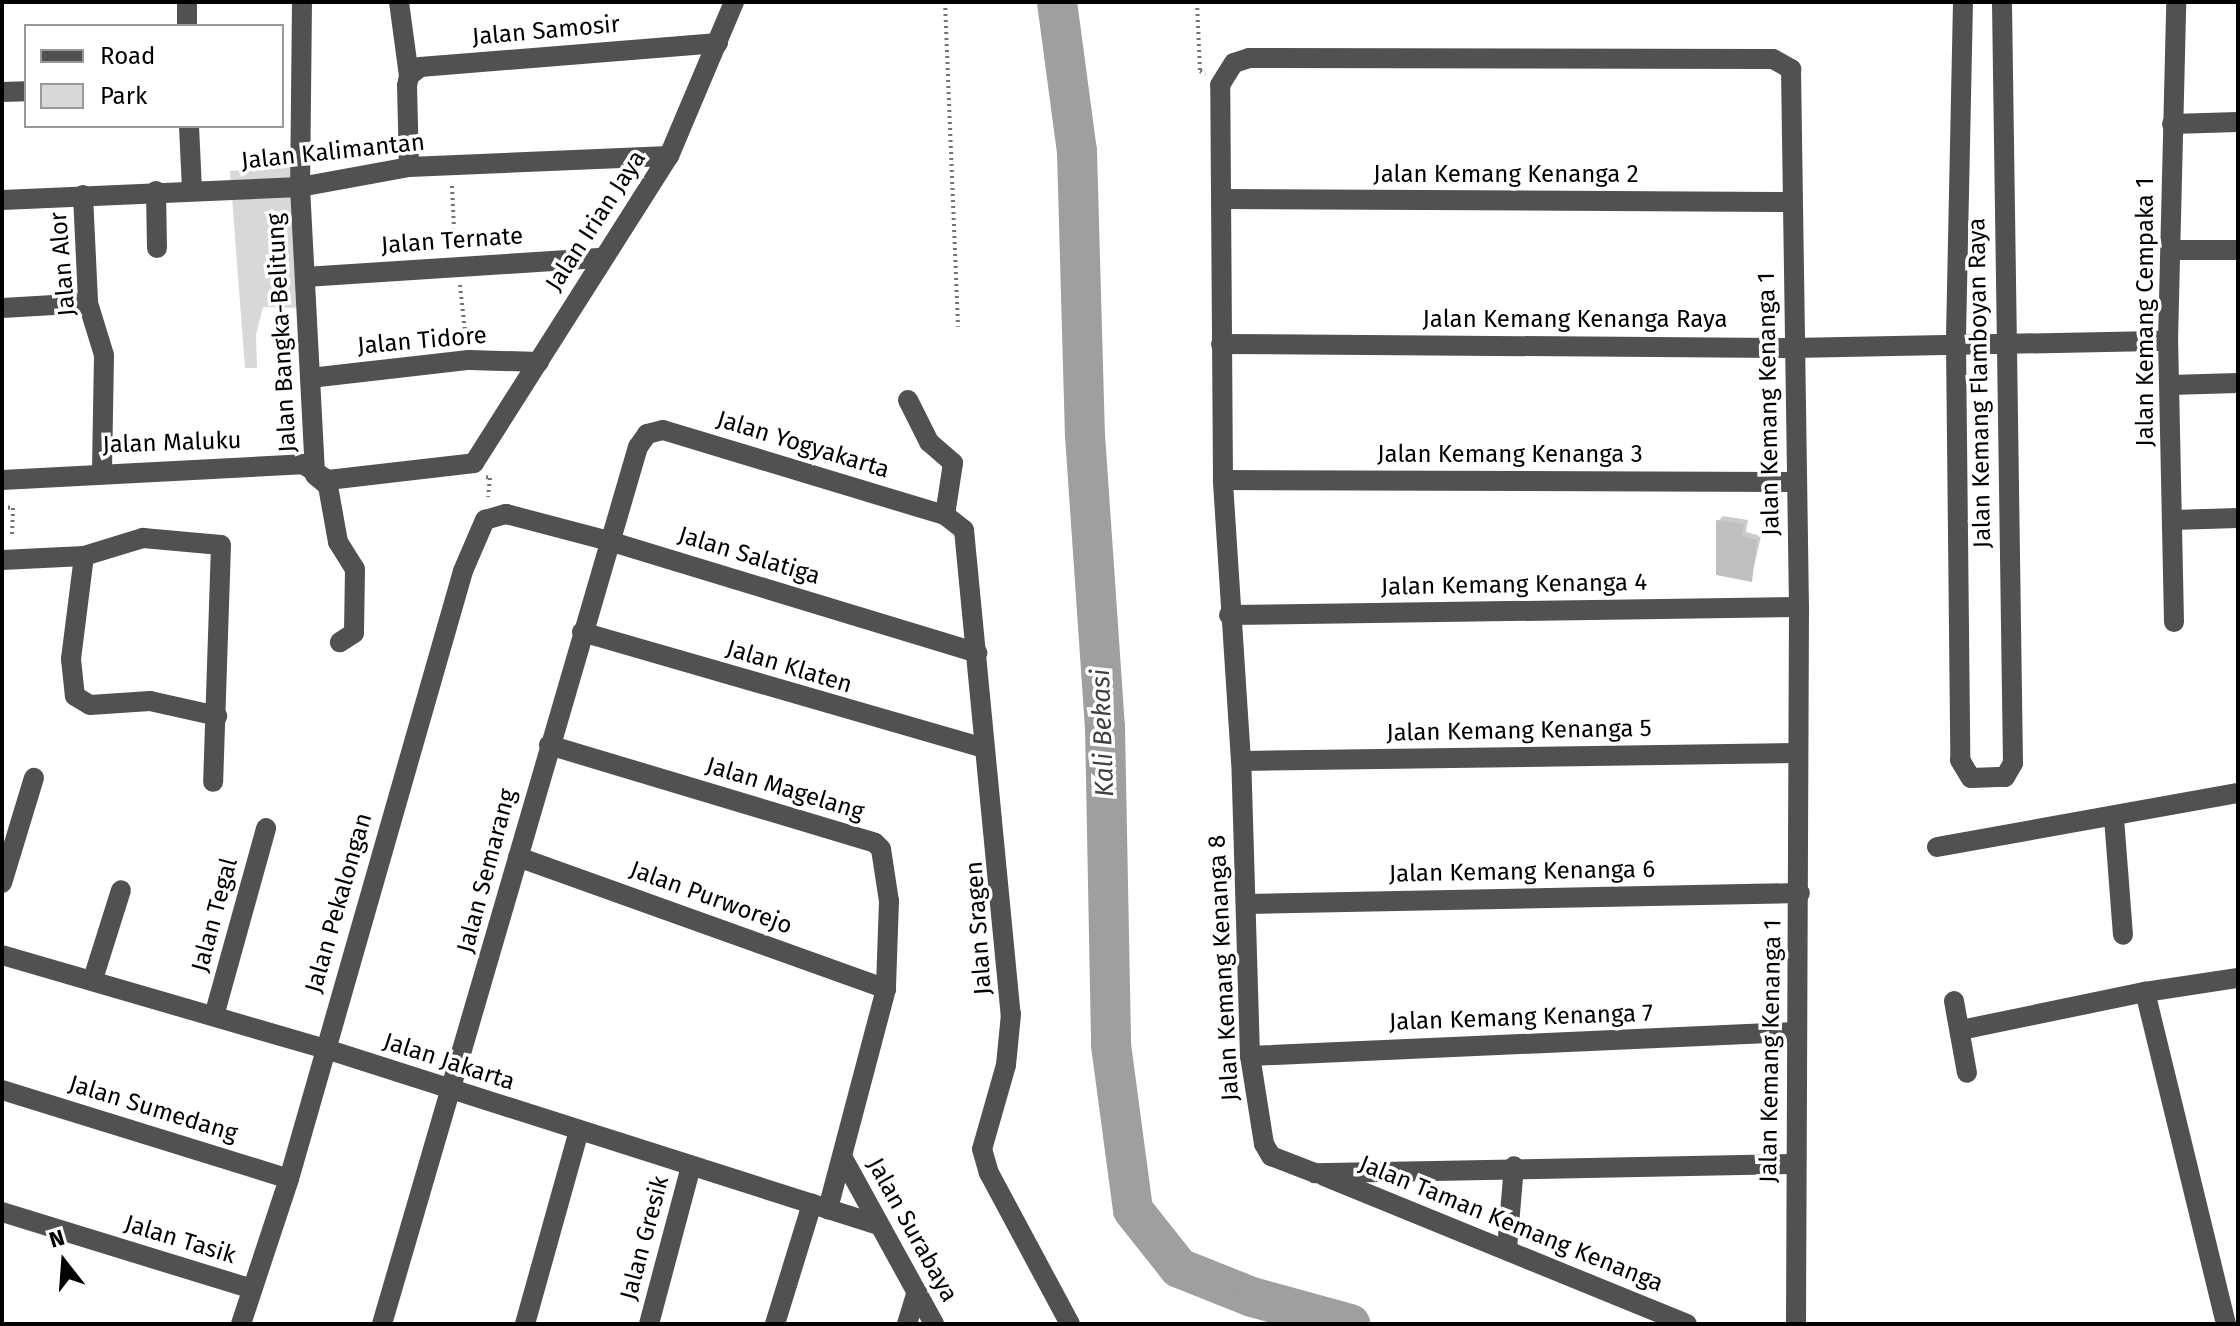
<!DOCTYPE html>
<style>
body{margin:0}
#map{position:relative;width:2240px;height:1326px;overflow:hidden;background:#fff;font-family:"Fira Sans",sans-serif}
div>[style]{position:absolute}
[style*='--x']{left:calc(var(--x)*1px);top:calc(var(--y)*1px);width:calc(var(--w)*1px);rotate:calc(var(--a)*1deg)}
.green>*{inset:0;background:#d8d8d8}
.shadow>*{inset:0;background:#0003}
.river>*{height:40px;margin:-20px;padding:0 20px;transform-origin:20px;border-radius:20px;background:#9f9f9f}
.building>*{inset:0;background:#c0c0c0}
.path>*{height:4px;margin-top:-2px;transform-origin:0;background:repeating-linear-gradient(90deg,#737373 0 2px,transparent 0 6px)}
.minor>*{height:20px;margin:-10px;padding:0 10px;transform-origin:10px;border-radius:10px;background:#515151}
span{translate:-50% -50%;white-space:nowrap;text-align:center;line-height:1.15;-webkit-text-stroke:7px #fff;paint-order:stroke}
.street-label{font-size:24px;color:#000}
.water-label{font-size:26px;color:#404040;font-style:italic}
.frame{position:absolute;inset:0;border:4px solid #000;pointer-events:none}
.legend{position:absolute;left:24px;top:24px;width:260px;height:104px;box-sizing:border-box;background:#fff;border:2px solid #999;margin:0;padding:10px 14px;list-style:none;font-size:24px;color:#000}
.legend li{display:flex;align-items:center;gap:16px;height:40px}
.legend b{width:40px;border:2px solid #999}
.north{position:absolute;left:24px;top:1222px;width:80px;height:80px;-webkit-text-stroke:6px #fff;paint-order:stroke;rotate:343deg;font-size:22px;font-weight:700;line-height:32px;text-align:center;color:#000}
.north::after{content:'';display:block;margin:auto;width:28px;height:36px;background:#000;clip-path:polygon(50% 0,100% 100%,50% 72%,0 100%)}
</style>
<div id="map">
<div class="green">
<div style="clip-path:polygon(304px 166px,311px 308px,263px 307px,256px 335px,257px 368px,245px 368px,230px 171px)"></div>
</div>
<div class="shadow">
<div style="clip-path:polygon(1723px 516px,1748px 520px,1746px 532px,1761px 536px,1751px 580px,1718px 521px)"></div>
</div>
<div class="river">
<div style="--x:1057;--y:2;--w:150;--a:82.4"></div>
<div style="--x:1077;--y:151;--w:284;--a:88.4"></div>
<div style="--x:1085;--y:435;--w:293;--a:86.1"></div>
<div style="--x:1105;--y:727;--w:318;--a:88.9"></div>
<div style="--x:1111;--y:1045;--w:166;--a:82.4"></div>
<div style="--x:1133;--y:1210;--w:74;--a:51.6"></div>
<div style="--x:1179;--y:1268;--w:79;--a:21.7"></div>
<div style="--x:1252;--y:1297;--w:102;--a:15.4"></div>
</div>
<div class="building">
<div style="clip-path:polygon(1716px 520px,1744px 524px,1742px 536px,1757px 540px,1752px 582px,1716px 575px)"></div>
</div>
<div class="path">
<div style="--x:945;--y:2;--w:325;--a:87.7"></div>
<div style="--x:1197;--y:2;--w:69;--a:87.5"></div>
<div style="--x:1200;--y:71;--w:6;--a:31"></div>
<div style="--x:452;--y:186;--w:63;--a:87.3"></div>
<div style="--x:460;--y:285;--w:55;--a:83.8"></div>
<div style="--x:486;--y:477;--w:4;--a:14"></div>
<div style="--x:490;--y:478;--w:19;--a:96"></div>
<div style="--x:2;--y:507;--w:11;--a:5"></div>
<div style="--x:13;--y:508;--w:30;--a:92"></div>
<div style="--x:2;--y:599;--w:52;--a:90"></div>
<div style="--x:2;--y:672;--w:38;--a:90"></div>
</div>
<div class="minor">
<div style="--x:302;--y:2;--w:185;--a:90.6"></div>
<div style="--x:300;--y:187;--w:288;--a:87"></div>
<div style="--x:315;--y:475;--w:17;--a:40"></div>
<div style="--x:328;--y:486;--w:57;--a:79.9"></div>
<div style="--x:338;--y:542;--w:32;--a:58"></div>
<div style="--x:355;--y:569;--w:64;--a:90.9"></div>
<div style="--x:354;--y:633;--w:17;--a:147"></div>
<div style="--x:399;--y:2;--w:75;--a:82.3"></div>
<div style="--x:1963;--y:2;--w:342;--a:91.2"></div>
<div style="--x:1956;--y:344;--w:416;--a:89.4"></div>
<div style="--x:1960;--y:760;--w:21;--a:59"></div>
<div style="--x:1971;--y:778;--w:34;--a:-2"></div>
<div style="--x:2005;--y:777;--w:16;--a:-60"></div>
<div style="--x:2013;--y:763;--w:761;--a:-90.83"></div>
<div style="--x:187;--y:26;--w:24;--a:-90"></div>
<div style="--x:2;--y:92;--w:24;--a:-2"></div>
<div style="--x:2172;--y:124;--w:66;--a:-1.7"></div>
<div style="--x:189;--y:126;--w:63;--a:87.3"></div>
<div style="--x:409;--y:167;--w:81;--a:-91.4"></div>
<div style="--x:407;--y:86;--w:10;--a:-79"></div>
<div style="--x:409;--y:76;--w:14;--a:-39"></div>
<div style="--x:420;--y:67;--w:299;--a:-4.6"></div>
<div style="--x:156;--y:191;--w:57;--a:89"></div>
<div style="--x:83;--y:195;--w:108;--a:87.3"></div>
<div style="--x:88;--y:303;--w:54;--a:72.9"></div>
<div style="--x:104;--y:355;--w:116;--a:91"></div>
<div style="--x:1222;--y:199;--w:569;--a:0.3"></div>
<div style="--x:2;--y:200;--w:298;--a:-2.5"></div>
<div style="--x:300;--y:187;--w:111;--a:-10.4"></div>
<div style="--x:409;--y:167;--w:260;--a:-2.4"></div>
<div style="--x:2171;--y:250;--w:67;--a:0"></div>
<div style="--x:305;--y:277;--w:298;--a:-3.7"></div>
<div style="--x:2;--y:308;--w:86;--a:-3.3"></div>
<div style="--x:1221;--y:344;--w:571;--a:0.4"></div>
<div style="--x:1792;--y:348;--w:376;--a:-1.1"></div>
<div style="--x:310;--y:378;--w:160;--a:-6.5"></div>
<div style="--x:469;--y:360;--w:70;--a:1.6"></div>
<div style="--x:2170;--y:385;--w:68;--a:-1.7"></div>
<div style="--x:908;--y:400;--w:47;--a:63.4"></div>
<div style="--x:929;--y:442;--w:32;--a:41"></div>
<div style="--x:953;--y:463;--w:53;--a:98.7"></div>
<div style="--x:2;--y:480;--w:301;--a:-3"></div>
<div style="--x:303;--y:464;--w:30;--a:33"></div>
<div style="--x:328;--y:480;--w:147;--a:-6.6"></div>
<div style="--x:474;--y:463;--w:364;--a:-57.6"></div>
<div style="--x:669;--y:156;--w:167;--a:-67.1"></div>
<div style="--x:1223;--y:480;--w:573;--a:0.2"></div>
<div style="--x:2173;--y:520;--w:65;--a:-1.8"></div>
<div style="--x:84;--y:556;--w:104;--a:97.2"></div>
<div style="--x:71;--y:659;--w:37;--a:84"></div>
<div style="--x:75;--y:696;--w:17;--a:31"></div>
<div style="--x:90;--y:705;--w:60;--a:-3.8"></div>
<div style="--x:150;--y:701;--w:69;--a:12.6"></div>
<div style="--x:2;--y:560;--w:82;--a:-2.8"></div>
<div style="--x:84;--y:556;--w:62;--a:-17"></div>
<div style="--x:143;--y:538;--w:78;--a:5.1"></div>
<div style="--x:221;--y:545;--w:237;--a:91.9"></div>
<div style="--x:1229;--y:615;--w:570;--a:-0.8"></div>
<div style="--x:2174;--y:622;--w:281;--a:-91.2"></div>
<div style="--x:2168;--y:341;--w:339;--a:-88.6"></div>
<div style="--x:582;--y:632;--w:417;--a:16.1"></div>
<div style="--x:549;--y:745;--w:340;--a:16.7"></div>
<div style="--x:875;--y:843;--w:8;--a:45"></div>
<div style="--x:881;--y:849;--w:53;--a:81.3"></div>
<div style="--x:889;--y:901;--w:88;--a:92"></div>
<div style="--x:886;--y:989;--w:228;--a:104.8"></div>
<div style="--x:1241;--y:761;--w:556;--a:-0.82"></div>
<div style="--x:2114;--y:818;--w:117;--a:85.6"></div>
<div style="--x:1937;--y:847;--w:306;--a:-10.2"></div>
<div style="--x:518;--y:857;--w:391;--a:19.7"></div>
<div style="--x:2;--y:883;--w:110;--a:-73.1"></div>
<div style="--x:1246;--y:904;--w:554;--a:-1.14"></div>
<div style="--x:2;--y:955;--w:337;--a:16.2"></div>
<div style="--x:326;--y:1049;--w:579;--a:17.68"></div>
<div style="--x:93;--y:979;--w:93;--a:-72.5"></div>
<div style="--x:1954;--y:1001;--w:73;--a:79.8"></div>
<div style="--x:214;--y:1016;--w:195;--a:-74.5"></div>
<div style="--x:1961;--y:1030;--w:188;--a:-11.7"></div>
<div style="--x:1250;--y:1056;--w:545;--a:-2.53"></div>
<div style="--x:2;--y:1090;--w:300;--a:17.2"></div>
<div style="--x:844;--y:1160;--w:187;--a:61.2"></div>
<div style="--x:1795;--y:1164;--w:480;--a:178.9"></div>
<div style="--x:1315;--y:1173;--w:47;--a:-158.9"></div>
<div style="--x:1271;--y:1156;--w:14;--a:-120"></div>
<div style="--x:1264;--y:1144;--w:89;--a:-99"></div>
<div style="--x:1250;--y:1056;--w:295;--a:-91.7"></div>
<div style="--x:1241;--y:761;--w:282;--a:-93.7"></div>
<div style="--x:1223;--y:480;--w:395;--a:-90.4"></div>
<div style="--x:1220;--y:85;--w:26;--a:-58"></div>
<div style="--x:1234;--y:63;--w:16;--a:-18"></div>
<div style="--x:1249;--y:58;--w:524;--a:0.11"></div>
<div style="--x:1773;--y:59;--w:21;--a:29"></div>
<div style="--x:1791;--y:69;--w:538;--a:89.15"></div>
<div style="--x:1799;--y:607;--w:717;--a:90.24"></div>
<div style="--x:1324;--y:1176;--w:392;--a:22.2"></div>
<div style="--x:2;--y:1212;--w:262;--a:17.1"></div>
<div style="--x:1507;--y:1249;--w:83;--a:-85.2"></div>
<div style="--x:241;--y:1324;--w:153;--a:-71.7"></div>
<div style="--x:289;--y:1179;--w:632;--a:-74.03"></div>
<div style="--x:463;--y:571;--w:56;--a:-66.7"></div>
<div style="--x:485;--y:520;--w:22;--a:-16"></div>
<div style="--x:506;--y:514;--w:106;--a:14.7"></div>
<div style="--x:609;--y:541;--w:385;--a:16.9"></div>
<div style="--x:382;--y:1324;--w:914;--a:-73.73"></div>
<div style="--x:638;--y:447;--w:16;--a:-55"></div>
<div style="--x:647;--y:434;--w:16;--a:-14"></div>
<div style="--x:663;--y:430;--w:295;--a:16.8"></div>
<div style="--x:945;--y:515;--w:24;--a:38"></div>
<div style="--x:964;--y:530;--w:486;--a:84.5"></div>
<div style="--x:1011;--y:1014;--w:51;--a:95.6"></div>
<div style="--x:1006;--y:1065;--w:87;--a:105.9"></div>
<div style="--x:982;--y:1149;--w:25;--a:74"></div>
<div style="--x:989;--y:1173;--w:171;--a:61.8"></div>
<div style="--x:525;--y:1324;--w:201;--a:-74.4"></div>
<div style="--x:649;--y:1324;--w:163;--a:-75.1"></div>
<div style="--x:775;--y:1324;--w:126;--a:-72.9"></div>
<div style="--x:907;--y:1324;--w:34;--a:-73"></div>
<div style="--x:2226;--y:1324;--w:342;--a:-103.7"></div>
<div style="--x:2145;--y:992;--w:94;--a:-8.6"></div>
</div>
<div class="street-label">
<span style="left:546px;top:31px;rotate:-5deg">Jalan Samosir</span>
<span style="left:333px;top:152px;rotate:-6deg">Jalan Kalimantan</span>
<span style="left:1506px;top:175px">Jalan Kemang Kenanga 2</span>
<span style="left:596px;top:221px;rotate:-57deg">Jalan Irian Jaya</span>
<span style="left:452px;top:241px;rotate:-4deg">Jalan Ternate</span>
<span style="left:63px;top:264px;rotate:-95deg">Jalan Alor</span>
<span style="left:2146px;top:312px;rotate:-90deg">Jalan Kemang Cempaka 1</span>
<span style="left:1575px;top:320px">Jalan Kemang Kenanga Raya</span>
<span style="left:282px;top:333px;rotate:-93deg">Jalan Bangka-Belitung</span>
<span style="left:422px;top:341px;rotate:-5deg">Jalan Tidore</span>
<span style="left:1980px;top:383px;rotate:-91deg">Jalan Kemang Flamboyan Raya</span>
<span style="left:1769px;top:404px;rotate:-91deg">Jalan Kemang Kenanga 1</span>
<span style="left:172px;top:443px;rotate:-2deg">Jalan Maluku</span>
<span style="left:803px;top:445px;rotate:17deg">Jalan Yogyakarta</span>
<span style="left:1510px;top:455px">Jalan Kemang Kenanga 3</span>
<span style="left:749px;top:556px;rotate:17deg">Jalan Salatiga</span>
<span style="left:1514px;top:585px;rotate:-1deg">Jalan Kemang Kenanga 4</span>
<span style="left:789px;top:667px;rotate:17deg">Jalan Klaten</span>
<span style="left:1519px;top:731px;rotate:-1deg">Jalan Kemang Kenanga 5</span>
<span style="left:785px;top:789px;rotate:17deg">Jalan Magelang</span>
<span style="left:487px;top:871px;rotate:-75deg">Jalan Semarang</span>
<span style="left:1522px;top:872px;rotate:-1deg">Jalan Kemang Kenanga 6</span>
<span style="left:711px;top:898px;rotate:20deg">Jalan Purworejo</span>
<span style="left:339px;top:903px;rotate:-74deg">Jalan Pekalongan</span>
<span style="left:215px;top:915px;rotate:-75deg">Jalan Tegal</span>
<span style="left:979px;top:928px;rotate:-94deg">Jalan Sragen</span>
<span style="left:1224px;top:968px;rotate:-93deg">Jalan Kemang Kenanga 8</span>
<span style="left:1521px;top:1018px;rotate:-2deg">Jalan Kemang Kenanga 7</span>
<span style="left:1771px;top:1051px;rotate:-89deg">Jalan Kemang Kenanga 1</span>
<span style="left:449px;top:1062px;rotate:18deg">Jalan Jakarta</span>
<span style="left:153px;top:1109px;rotate:17deg">Jalan Sumedang</span>
<span style="left:1511px;top:1224px;rotate:22deg">Jalan Taman Kemang Kenanga</span>
<span style="left:912px;top:1230px;rotate:61deg">Jalan Surabaya</span>
<span style="left:645px;top:1238px;rotate:-75deg">Jalan Gresik</span>
<span style="left:180px;top:1240px;rotate:17deg">Jalan Tasik</span>
</div>
<div class="water-label">
<span style="left:1103px;top:733px;rotate:-92deg">Kali Bekasi</span>
</div>
<div class="frame"></div>
<ul class="legend">
<li><b style="height:10px;background:#515151"></b>Road</li>
<li><b style="height:22px;background:#d8d8d8"></b>Park</li>
</ul>
<div class="north">N</div>
</div>
